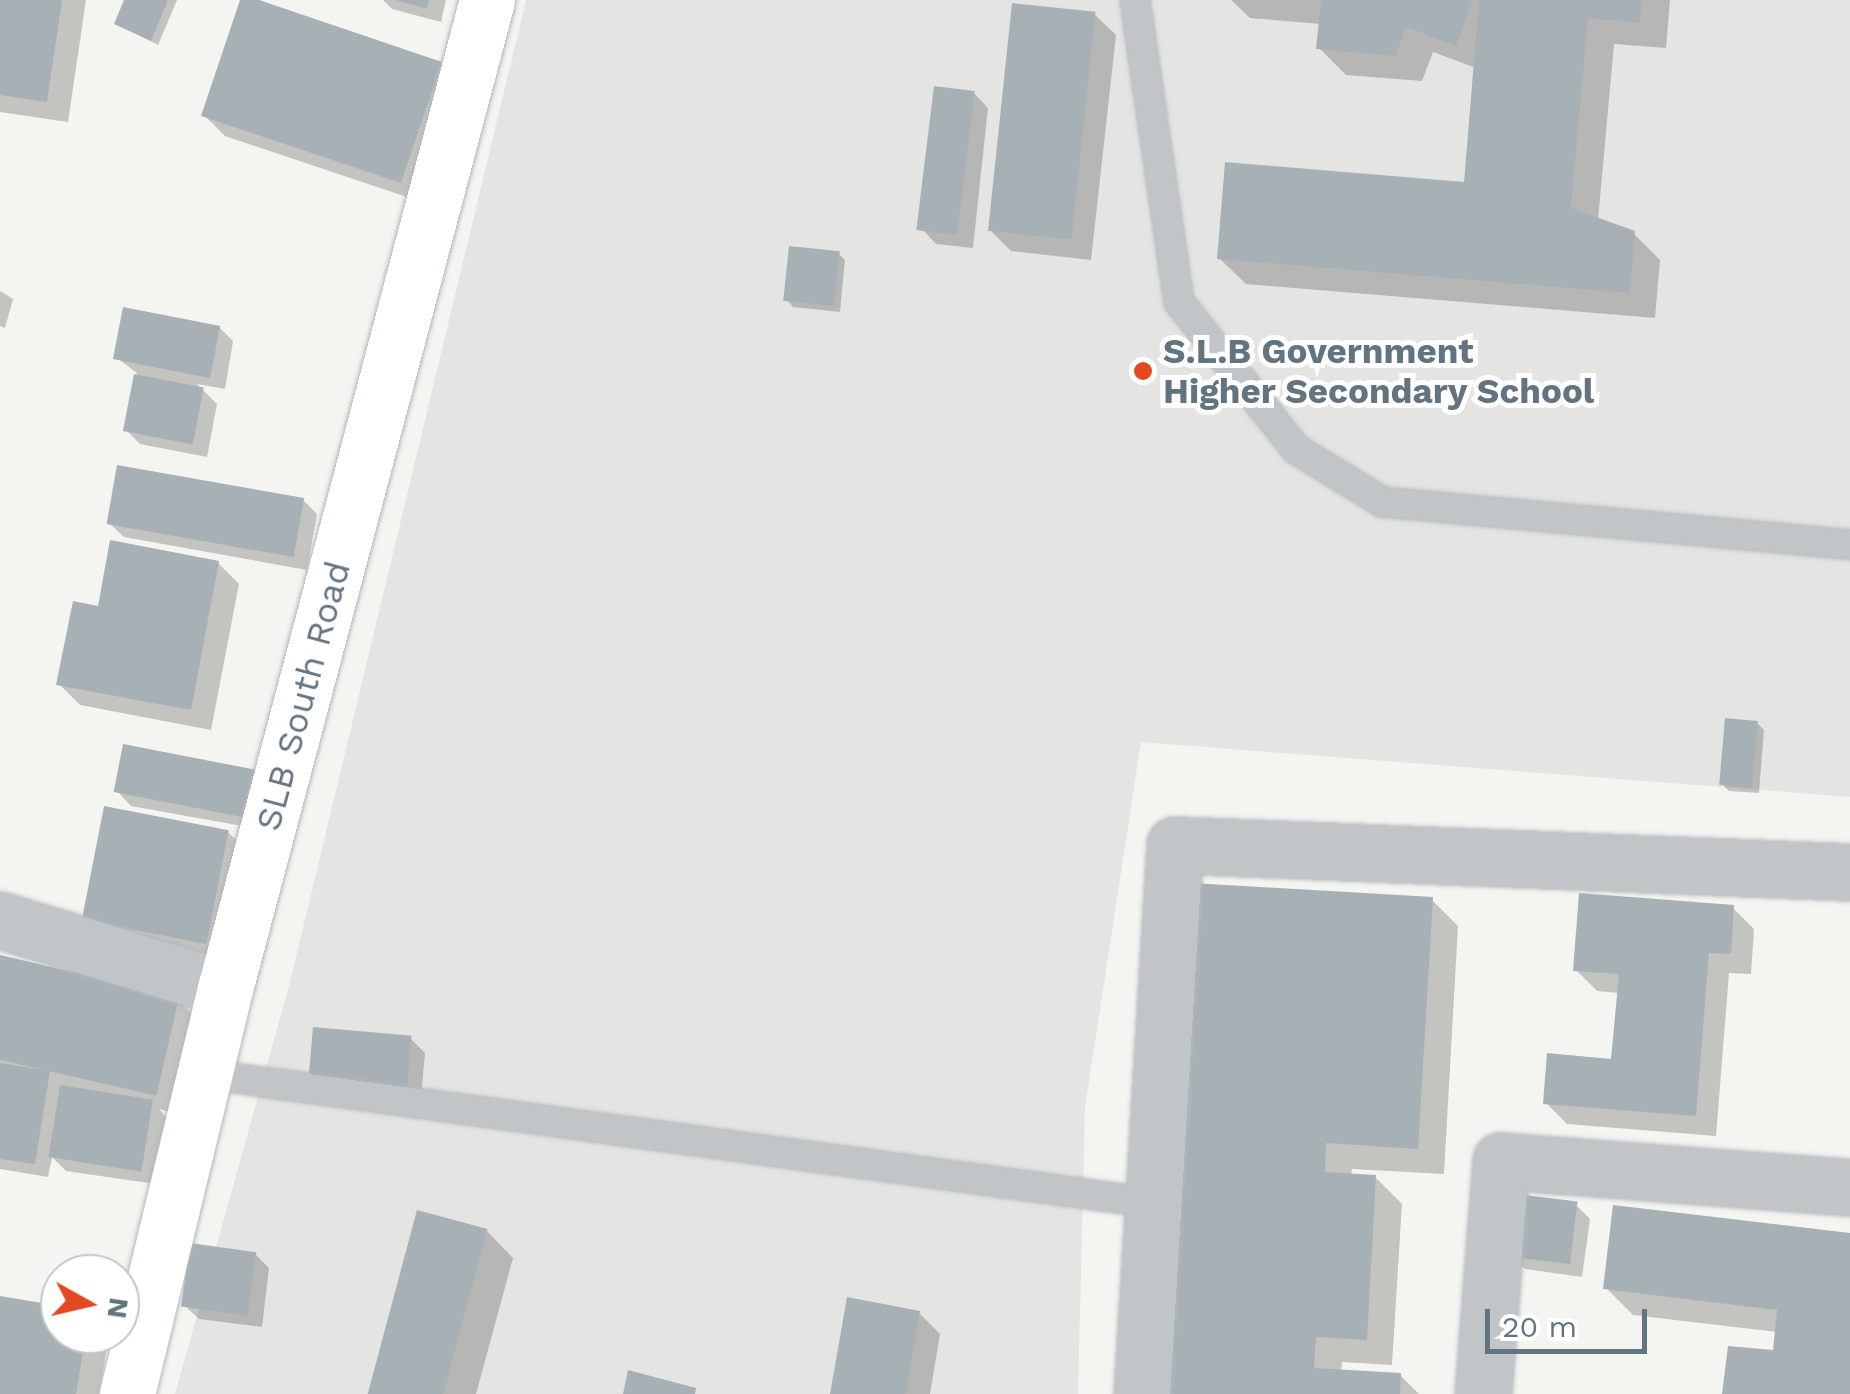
<!DOCTYPE html>
<style>
body{margin:0}
#map{position:relative;width:1850px;height:1394px;overflow:hidden;background:#f4f4f0;font-family:"Work Sans",sans-serif}
div>[style]{position:absolute}
[style*='--x']{left:calc(var(--x)*1px);top:calc(var(--y)*1px);width:calc(var(--w)*1px);rotate:calc(var(--a)*1deg)}
.built>*{inset:0;background:#e4e5e3}
.shadow>*{inset:0;background:#0003}
.building>*{inset:0;background:#a7b0b5;transform-origin:0 0}
.roads{filter:drop-shadow(0 0 2px #b1b7bb) drop-shadow(0 0 2px #b1b7bb)}
.lane>*{height:28px;margin:-14px;padding:0 14px;transform-origin:14px;border-radius:14px;background:#c1c5c8}
.street>*{height:55px;margin:-27.5px;padding:0 27.5px;transform-origin:27.5px;border-radius:27.5px;background:#c1c5c8}
.secondary>*{height:55px;margin:-27.5px;padding:0 27.5px;transform-origin:27.5px;border-radius:27.5px;background:#fff}
.dots>*{width:28px;height:28px;translate:-50% -50%;box-sizing:border-box;border:5px solid #fff;border-radius:50%}
span{translate:-50% -50%;white-space:nowrap;text-align:center;line-height:1.15;-webkit-text-stroke:10px #fff;paint-order:stroke}
.poi-label{font-size:35px;color:#637481;font-weight:700}
.left{translate:0 -50%;text-align:left}
.street-label{font-size:35px;color:#637481}
.north{position:absolute;left:40px;top:1254px;width:100px;height:100px;box-sizing:border-box;background:#fff;border:2px solid #c1c7cd;border-radius:50%;rotate:98deg;font-size:28px;font-weight:700;line-height:40px;text-align:center;color:#637481}
.north::after{content:'';display:block;margin:auto;width:35px;height:45px;background:#e24922;clip-path:polygon(50% 0,100% 100%,50% 72%,0 100%)}
.scale{position:absolute;left:1485px;top:1309px;width:162px;height:45px;box-sizing:border-box;border:5px solid #637481;border-top:0;padding-left:12px;font-size:30px;line-height:35px;white-space:nowrap;color:#637481;-webkit-text-stroke:8px #fff;paint-order:stroke}
</style>
<div id="map">
<div class="built">
<div style="clip-path:polygon(526px 0,1850px 0,1850px 797px,1141px 742px,1085px 1107px,1078px 1394px,175px 1394px,289px 986px)"></div>
</div>
<div class="shadow">
<div style="clip-path:polygon(0 0,86px 0,68px 122px,0 112px)"></div>
<div style="clip-path:polygon(127px 0,177px 0,158px 45px,117px 24px)"></div>
<div style="clip-path:polygon(243px 0,441px 64px,462px 85px,422px 202px,225px 136px,204px 115px)"></div>
<div style="clip-path:polygon(383px 0,446px 0,441px 22px,392px 9px)"></div>
<div style="clip-path:polygon(1231px 0,1670px 0,1666px 48px,1614px 44px,1598px 220px,1633px 233px,1660px 260px,1655px 318px,1246px 284px,1219px 258px,1466px 185px,1476px 68px,1433px 52px,1422px 81px,1346px 75px,1319px 48px,1321px 24px,1250px 18px)"></div>
<div style="clip-path:polygon(1094px 14px,1116px 35px,1091px 260px,1011px 251px,990px 230px)"></div>
<div style="clip-path:polygon(974px 93px,988px 108px,973px 248px,936px 244px,922px 229px)"></div>
<div style="clip-path:polygon(838px 253px,845px 260px,840px 312px,793px 307px,787px 300px)"></div>
<div style="clip-path:polygon(0 291px,13px 299px,5px 328px,0 326px)"></div>
<div style="clip-path:polygon(219px 327px,233px 341px,225px 389px,197px 384px,217px 404px,207px 457px,140px 444px,126px 430px,137px 373px,117px 358px)"></div>
<div style="clip-path:polygon(302px 499px,317px 514px,307px 570px,124px 537px,109px 523px)"></div>
<div style="clip-path:polygon(218px 563px,239px 584px,211px 730px,80px 705px,59px 684px,100px 609px)"></div>
<div style="clip-path:polygon(1757px 723px,1764px 730px,1759px 793px,1729px 791px,1722px 784px)"></div>
<div style="clip-path:polygon(259px 772px,265px 830px,131px 806px,117px 791px)"></div>
<div style="clip-path:polygon(106px 809px,228px 832px,249px 853px,228px 963px,106px 940px)"></div>
<div style="clip-path:polygon(1431px 899px,1458px 926px,1444px 1174px,1352px 1169px,1351px 1176px,1375px 1177px,1402px 1204px,1392px 1365px,1342px 1362px,1341px 1372px,1400px 1375px,1419px 1394px,1165px 1394px)"></div>
<div style="clip-path:polygon(1733px 908px,1754px 929px,1751px 974px,1729px 973px,1716px 1136px,1567px 1124px,1546px 1103px,1614px 1062px,1619px 993px,1597px 991px,1576px 970px)"></div>
<div style="clip-path:polygon(0 958px,178px 1000px,199px 1021px,177px 1114px,159px 1109px,166px 1117px,156px 1184px,66px 1171px,52px 1157px,48px 1177px,0 1169px)"></div>
<div style="clip-path:polygon(411px 1039px,425px 1053px,420px 1107px,310px 1084px)"></div>
<div style="clip-path:polygon(1575px 1204px,1590px 1219px,1582px 1277px,1525px 1269px,1510px 1255px)"></div>
<div style="clip-path:polygon(487px 1231px,513px 1258px,476px 1394px,370px 1394px)"></div>
<div style="clip-path:polygon(1850px 1236px,1850px 1394px,1724px 1394px,1775px 1353px,1777px 1332px,1633px 1315px,1606px 1288px)"></div>
<div style="clip-path:polygon(255px 1254px,269px 1268px,262px 1327px,199px 1319px,184px 1305px)"></div>
<div style="clip-path:polygon(0 1298px,60px 1308px,60px 1334px,109px 1334px,99px 1394px,0 1394px)"></div>
<div style="clip-path:polygon(919px 1313px,940px 1334px,930px 1394px,833px 1394px)"></div>
</div>
<div class="building">
<div style="clip-path:polygon(0 0,62px 0,47px 102px,0 95px)"></div>
<div style="clip-path:polygon(124px 0,168px 0,151px 41px,114px 24px)"></div>
<div style="clip-path:polygon(240px 0,259px 0,442px 62px,401px 183px,201px 116px)"></div>
<div style="clip-path:polygon(396px 0,429px 0,427px 9px)"></div>
<div style="clip-path:polygon(1321px 0,1473px 0,1456px 46px,1406px 27px,1396px 56px,1316px 49px)"></div>
<div style="clip-path:polygon(1479px 0,1642px 0,1640px 23px,1588px 18px,1571px 208px,1635px 231px,1630px 293px,1217px 259px,1225px 162px,1464px 182px)"></div>
<div style="left:1012px;top:3px;width:84px;height:229px;rotate:6deg"></div>
<div style="left:934px;top:86px;width:41px;height:145px;rotate:7deg"></div>
<div style="left:789px;top:246px;width:51px;height:55px;rotate:6deg"></div>
<div style="left:123px;top:307px;width:99px;height:53px;rotate:11deg"></div>
<div style="left:134px;top:374px;width:71px;height:58px;rotate:11deg"></div>
<div style="left:117px;top:465px;width:190px;height:60px;rotate:10deg"></div>
<div style="clip-path:polygon(110px 540px,219px 561px,191px 710px,56px 685px,73px 601px,98px 606px)"></div>
<div style="left:1725px;top:718px;width:33px;height:67px;rotate:5deg"></div>
<div style="left:123px;top:744px;width:140px;height:49px;rotate:11deg"></div>
<div style="left:104px;top:806px;width:127px;height:116px;rotate:11deg"></div>
<div style="clip-path:polygon(1192px 883px,1433px 897px,1418px 1149px,1326px 1143px,1325px 1172px,1376px 1175px,1367px 1340px,1316px 1337px,1314px 1368px,1401px 1373px,1400px 1394px,1163px 1394px)"></div>
<div style="clip-path:polygon(1579px 893px,1734px 905px,1731px 954px,1709px 953px,1696px 1116px,1543px 1104px,1547px 1053px,1611px 1059px,1619px 974px,1573px 971px)"></div>
<div style="left:0;top:955px;width:184px;height:102px;rotate:13deg"></div>
<div style="left:313px;top:1027px;width:99px;height:58px;rotate:5deg"></div>
<div style="clip-path:polygon(0 1063px,50px 1071px,35px 1164px,0 1159px)"></div>
<div style="left:60px;top:1085px;width:94px;height:73px;rotate:9deg"></div>
<div style="left:1516px;top:1194px;width:62px;height:63px;rotate:7deg"></div>
<div style="clip-path:polygon(1613px 1205px,1850px 1233px,1850px 1394px,1722px 1394px,1728px 1346px,1773px 1350px,1777px 1310px,1603px 1289px)"></div>
<div style="left:417px;top:1210px;width:73px;height:191px;rotate:15deg"></div>
<div style="left:190px;top:1243px;width:67px;height:64px;rotate:8deg"></div>
<div style="clip-path:polygon(0 1296px,60px 1306px,60px 1334px,86px 1334px,76px 1394px,0 1394px)"></div>
<div style="clip-path:polygon(847px 1297px,920px 1311px,906px 1394px,830px 1394px)"></div>
<div style="clip-path:polygon(628px 1370px,696px 1388px,695px 1394px,623px 1394px)"></div>
</div>
<div class="roads">
<div class="lane">
<div style="--x:1135;--y:0;--w:305;--a:81.7"></div>
<div style="--x:1179;--y:302;--w:188;--a:51.5"></div>
<div style="--x:1296;--y:449;--w:101;--a:31.6"></div>
<div style="--x:1382;--y:502;--w:470;--a:5.2"></div>
<div style="--x:204;--y:1074;--w:958;--a:7.74"></div>
</div>
<div class="street">
<div style="--x:0;--y:920;--w:235;--a:17"></div>
<div style="--x:1142;--y:1394;--w:550;--a:-86.56"></div>
<div style="--x:1175;--y:845;--w:676;--a:2.29"></div>
<div style="--x:1483;--y:1394;--w:234;--a:-85.6"></div>
<div style="--x:1501;--y:1161;--w:350;--a:4.3"></div>
</div>
<div class="secondary">
<div style="--x:127;--y:1394;--w:417;--a:-76.4"></div>
<div style="--x:225;--y:989;--w:1023;--a:-75.16"></div>
</div>
</div>
<div class="dots">
<div style="left:1143px;top:371px;background:#e24922"></div>
</div>
<div class="poi-label">
<span class="left" style="left:1163px;top:371px">S.L.B Government<br>Higher Secondary School</span>
</div>
<div class="street-label">
<span style="left:303px;top:696px;rotate:-75deg">SLB South Road</span>
</div>
<div class="north">N</div>
<div class="scale">20 m</div>
</div>
